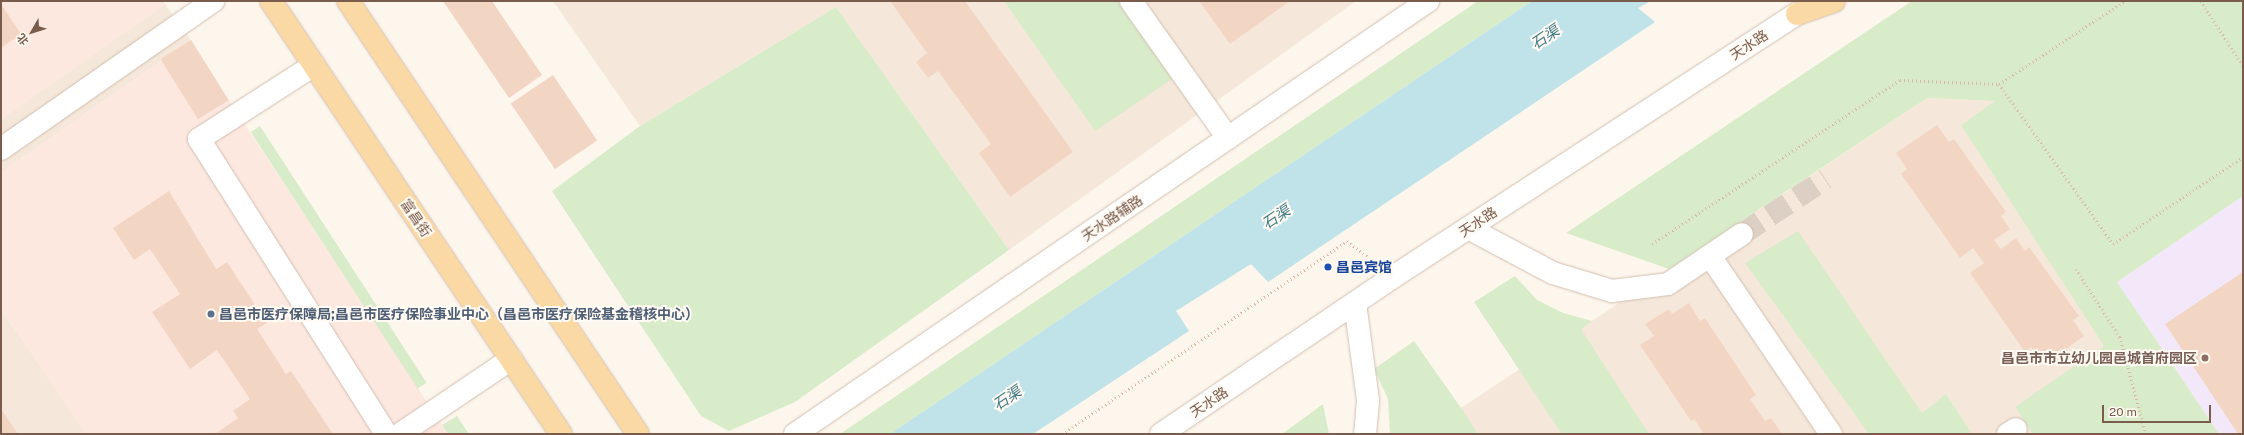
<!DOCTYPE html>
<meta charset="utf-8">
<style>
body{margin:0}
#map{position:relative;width:2244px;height:435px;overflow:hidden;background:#fdf6ec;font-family:"Public Sans","Noto Sans SC",sans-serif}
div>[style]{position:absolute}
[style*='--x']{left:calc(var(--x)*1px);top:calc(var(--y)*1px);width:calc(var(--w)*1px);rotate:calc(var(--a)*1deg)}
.residential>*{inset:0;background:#f5e8da}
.commercial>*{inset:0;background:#fde8e0}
.education>*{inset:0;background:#f3e8fa}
.green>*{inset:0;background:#d8ecc9;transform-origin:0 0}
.water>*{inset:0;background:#bfe3e8}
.building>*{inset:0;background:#f3d5c3;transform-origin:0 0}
.minor-tunnel>*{height:22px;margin-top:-11px;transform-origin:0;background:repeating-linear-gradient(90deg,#dcd0c4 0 22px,transparent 0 33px)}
.path>*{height:2.5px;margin-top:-1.25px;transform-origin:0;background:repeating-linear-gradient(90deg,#d9b8a5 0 1px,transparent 0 4px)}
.roads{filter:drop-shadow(0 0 1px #d1beb0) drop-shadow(0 0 1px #d1beb0)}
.minor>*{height:22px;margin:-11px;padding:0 11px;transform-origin:11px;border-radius:11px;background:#fff}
.major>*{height:22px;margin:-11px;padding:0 11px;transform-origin:11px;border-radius:11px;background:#fbd9a5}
.dots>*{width:11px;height:11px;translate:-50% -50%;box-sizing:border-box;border:2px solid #fffaf3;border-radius:50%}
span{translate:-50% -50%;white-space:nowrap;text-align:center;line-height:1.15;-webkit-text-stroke:4px #fffaf3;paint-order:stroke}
.street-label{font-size:14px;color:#7a5c4d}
.transit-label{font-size:14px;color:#164399;font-weight:700}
.left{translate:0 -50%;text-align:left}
.service-label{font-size:14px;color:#4e5e75;font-weight:700}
.education-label{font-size:14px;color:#785e54;font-weight:700}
.right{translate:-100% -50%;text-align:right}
.water-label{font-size:15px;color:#437c86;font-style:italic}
.frame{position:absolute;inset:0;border:2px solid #7a5c4d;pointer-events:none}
.north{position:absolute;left:12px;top:12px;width:40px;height:40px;-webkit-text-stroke:3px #fffaf3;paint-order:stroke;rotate:231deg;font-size:11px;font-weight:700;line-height:16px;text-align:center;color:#7a5c4d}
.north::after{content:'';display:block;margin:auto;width:14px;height:18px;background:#7a5c4d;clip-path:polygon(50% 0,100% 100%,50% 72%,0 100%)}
.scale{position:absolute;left:2102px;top:405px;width:109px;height:18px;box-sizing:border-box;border:2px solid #7a5c4d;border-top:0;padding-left:5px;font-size:12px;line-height:14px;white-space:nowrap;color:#7a5c4d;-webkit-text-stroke:3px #fffaf3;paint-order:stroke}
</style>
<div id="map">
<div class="residential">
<div style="clip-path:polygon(553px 1px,1356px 1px,1009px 250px,836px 7px,640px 126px)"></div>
<div style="clip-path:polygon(165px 4px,191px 40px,1px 173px,1px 119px)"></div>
<div style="clip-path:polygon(1927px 98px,1996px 101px,2219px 434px,1422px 434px)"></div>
<div style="clip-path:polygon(1px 309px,87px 434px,1px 434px)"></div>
</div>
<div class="commercial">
<div style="clip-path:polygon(1px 1px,163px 1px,165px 4px,1px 119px)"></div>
<div style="clip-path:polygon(191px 40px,229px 100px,448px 434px,87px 434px,1px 309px,1px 173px)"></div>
</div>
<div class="education">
<div style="clip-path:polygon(2243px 196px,2243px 434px,2219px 434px,2117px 282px)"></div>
</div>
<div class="green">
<div style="clip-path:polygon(1004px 1px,1118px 1px,1172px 79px,1095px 131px)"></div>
<div style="clip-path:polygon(1478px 1px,1532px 1px,890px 434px,840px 434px)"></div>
<div style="clip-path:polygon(1912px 1px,2243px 1px,2243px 196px,2117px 282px,2219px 434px,2033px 434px,2015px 407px,2104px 346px,1961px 125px,1995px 101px,1927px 98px,1669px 269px,1566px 233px)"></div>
<div style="clip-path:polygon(836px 7px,1009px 250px,795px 402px,729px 431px,701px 416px,552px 191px,640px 126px)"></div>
<div style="left:260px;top:126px;width:306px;height:11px;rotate:57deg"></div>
<div style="clip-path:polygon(1798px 231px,1922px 413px,1946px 394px,1971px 432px,1968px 434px,1869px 434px,1745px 263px)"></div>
<div style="clip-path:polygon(1515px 276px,1537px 300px,1563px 313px,1592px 321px,1581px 329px,1649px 434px,1562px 434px,1474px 302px)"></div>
<div style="clip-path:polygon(1414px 341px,1461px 408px,1478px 434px,1390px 434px,1388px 399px,1374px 369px)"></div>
<div style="clip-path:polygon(1323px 404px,1329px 434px,1282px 434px)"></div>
<div style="clip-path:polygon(457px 416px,469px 434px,448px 434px,442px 425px)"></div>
</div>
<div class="water">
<div style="clip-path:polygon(1532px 1px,1651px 1px,1638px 8px,1655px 22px,1268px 282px,1251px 264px,1176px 311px,1189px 331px,1033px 434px,890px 434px)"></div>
</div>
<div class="building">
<div style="clip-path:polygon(443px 1px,492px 1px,542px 75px,509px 98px)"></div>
<div style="clip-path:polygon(890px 1px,965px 1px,1073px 152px,1010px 197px,979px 153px,991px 144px,938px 71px,928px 78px,916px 62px,927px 53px)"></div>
<div style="clip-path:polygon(1199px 1px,1290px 1px,1230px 44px)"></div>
<div style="clip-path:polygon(1px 4px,21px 34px,1px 48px)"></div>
<div style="left:191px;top:40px;width:71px;height:36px;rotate:58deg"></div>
<div style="left:553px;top:75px;width:79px;height:51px;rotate:56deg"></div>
<div style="clip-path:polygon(1937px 125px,1949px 142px,1954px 139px,2006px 212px,2001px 216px,2010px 229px,1994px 240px,2001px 249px,2016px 238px,2025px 251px,2029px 247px,2079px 316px,2073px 320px,2084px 336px,2044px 365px,2031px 347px,2025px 352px,1970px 273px,1984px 263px,1973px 248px,1960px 258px,1901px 174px,1907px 169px,1896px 153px)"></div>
<div style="clip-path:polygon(169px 191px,216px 269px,227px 262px,267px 323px,257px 329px,286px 374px,291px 371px,333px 434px,215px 434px,238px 418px,233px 411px,250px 399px,217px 350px,190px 369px,152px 312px,180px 294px,150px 249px,134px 260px,113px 228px)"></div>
<div style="clip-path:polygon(2243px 272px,2243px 434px,2238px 434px,2165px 324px)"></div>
<div style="clip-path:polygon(1689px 303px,1700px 321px,1705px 318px,1756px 395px,1750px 399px,1765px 421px,1771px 418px,1782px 434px,1704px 434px,1694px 419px,1691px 421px,1640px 345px,1654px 336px,1645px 324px,1669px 309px,1672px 314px)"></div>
<div style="clip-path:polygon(1px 409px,18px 434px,1px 434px)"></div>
</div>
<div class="minor-tunnel">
<div style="--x:1742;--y:234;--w:100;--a:-33.5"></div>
</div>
<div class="path">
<div style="--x:2201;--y:1;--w:77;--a:57.1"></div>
<div style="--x:1999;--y:84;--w:196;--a:54.5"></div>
<div style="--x:2113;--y:244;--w:156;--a:-33.8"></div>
<div style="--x:1652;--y:244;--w:297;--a:-33.5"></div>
<div style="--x:1900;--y:80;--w:99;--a:2.3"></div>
<div style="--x:1999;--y:84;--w:151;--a:-33.4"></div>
<div style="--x:2076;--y:269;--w:81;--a:57.1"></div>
<div style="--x:2120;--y:337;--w:100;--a:75"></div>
<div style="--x:1062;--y:434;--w:344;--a:-34.1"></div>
<div style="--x:1347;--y:241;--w:26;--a:37"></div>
</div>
<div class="roads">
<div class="minor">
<div style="--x:1131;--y:1;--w:168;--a:54.7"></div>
<div style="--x:314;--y:65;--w:137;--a:147.2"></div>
<div style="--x:199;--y:139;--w:349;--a:57.6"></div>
<div style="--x:1;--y:149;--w:259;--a:-34.9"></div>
<div style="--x:1468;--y:228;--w:96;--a:27.9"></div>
<div style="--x:1553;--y:273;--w:62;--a:17"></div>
<div style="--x:1612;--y:291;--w:56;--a:-7.1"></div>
<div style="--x:1668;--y:284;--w:89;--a:-34"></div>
<div style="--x:1710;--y:256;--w:215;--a:55.8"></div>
<div style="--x:1355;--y:303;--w:99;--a:82.4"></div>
<div style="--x:1368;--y:401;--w:33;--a:95"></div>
<div style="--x:400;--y:434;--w:134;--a:-34"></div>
<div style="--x:795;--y:434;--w:767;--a:-34.37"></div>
<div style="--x:1161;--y:434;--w:280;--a:-34.1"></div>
<div style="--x:1393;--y:277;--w:482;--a:-33.1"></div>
<div style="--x:2008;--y:434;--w:9;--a:-32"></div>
</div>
<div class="major">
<div style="--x:271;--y:1;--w:521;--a:56.19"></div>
<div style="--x:348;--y:1;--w:521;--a:56.19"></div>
<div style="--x:1797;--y:14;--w:39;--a:-19"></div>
</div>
</div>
<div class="dots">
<div style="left:1328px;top:267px;background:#1a4fb4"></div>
<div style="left:211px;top:314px;background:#5c6f8a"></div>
<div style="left:2205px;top:358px;background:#8d6e63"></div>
</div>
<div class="street-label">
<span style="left:1749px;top:45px;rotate:-33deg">天水路</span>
<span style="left:416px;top:218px;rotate:56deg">富昌街</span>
<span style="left:1112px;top:218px;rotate:-34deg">天水路辅路</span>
<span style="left:1478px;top:222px;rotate:-33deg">天水路</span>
<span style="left:1209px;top:402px;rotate:-34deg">天水路</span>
</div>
<div class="transit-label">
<span class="left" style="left:1336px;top:267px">昌邑宾馆</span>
</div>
<div class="service-label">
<span class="left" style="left:219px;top:314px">昌邑市医疗保障局;昌邑市医疗保险事业中心（昌邑市医疗保险基金稽核中心）</span>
</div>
<div class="education-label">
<span class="right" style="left:2197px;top:358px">昌邑市市立幼儿园邑城首府园区</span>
</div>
<div class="water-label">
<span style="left:1545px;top:37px;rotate:-34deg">石渠</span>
<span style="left:1276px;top:217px;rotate:-34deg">石渠</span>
<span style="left:1007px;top:398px;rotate:-34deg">石渠</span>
</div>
<div class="frame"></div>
<div class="north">北</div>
<div class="scale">20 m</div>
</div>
